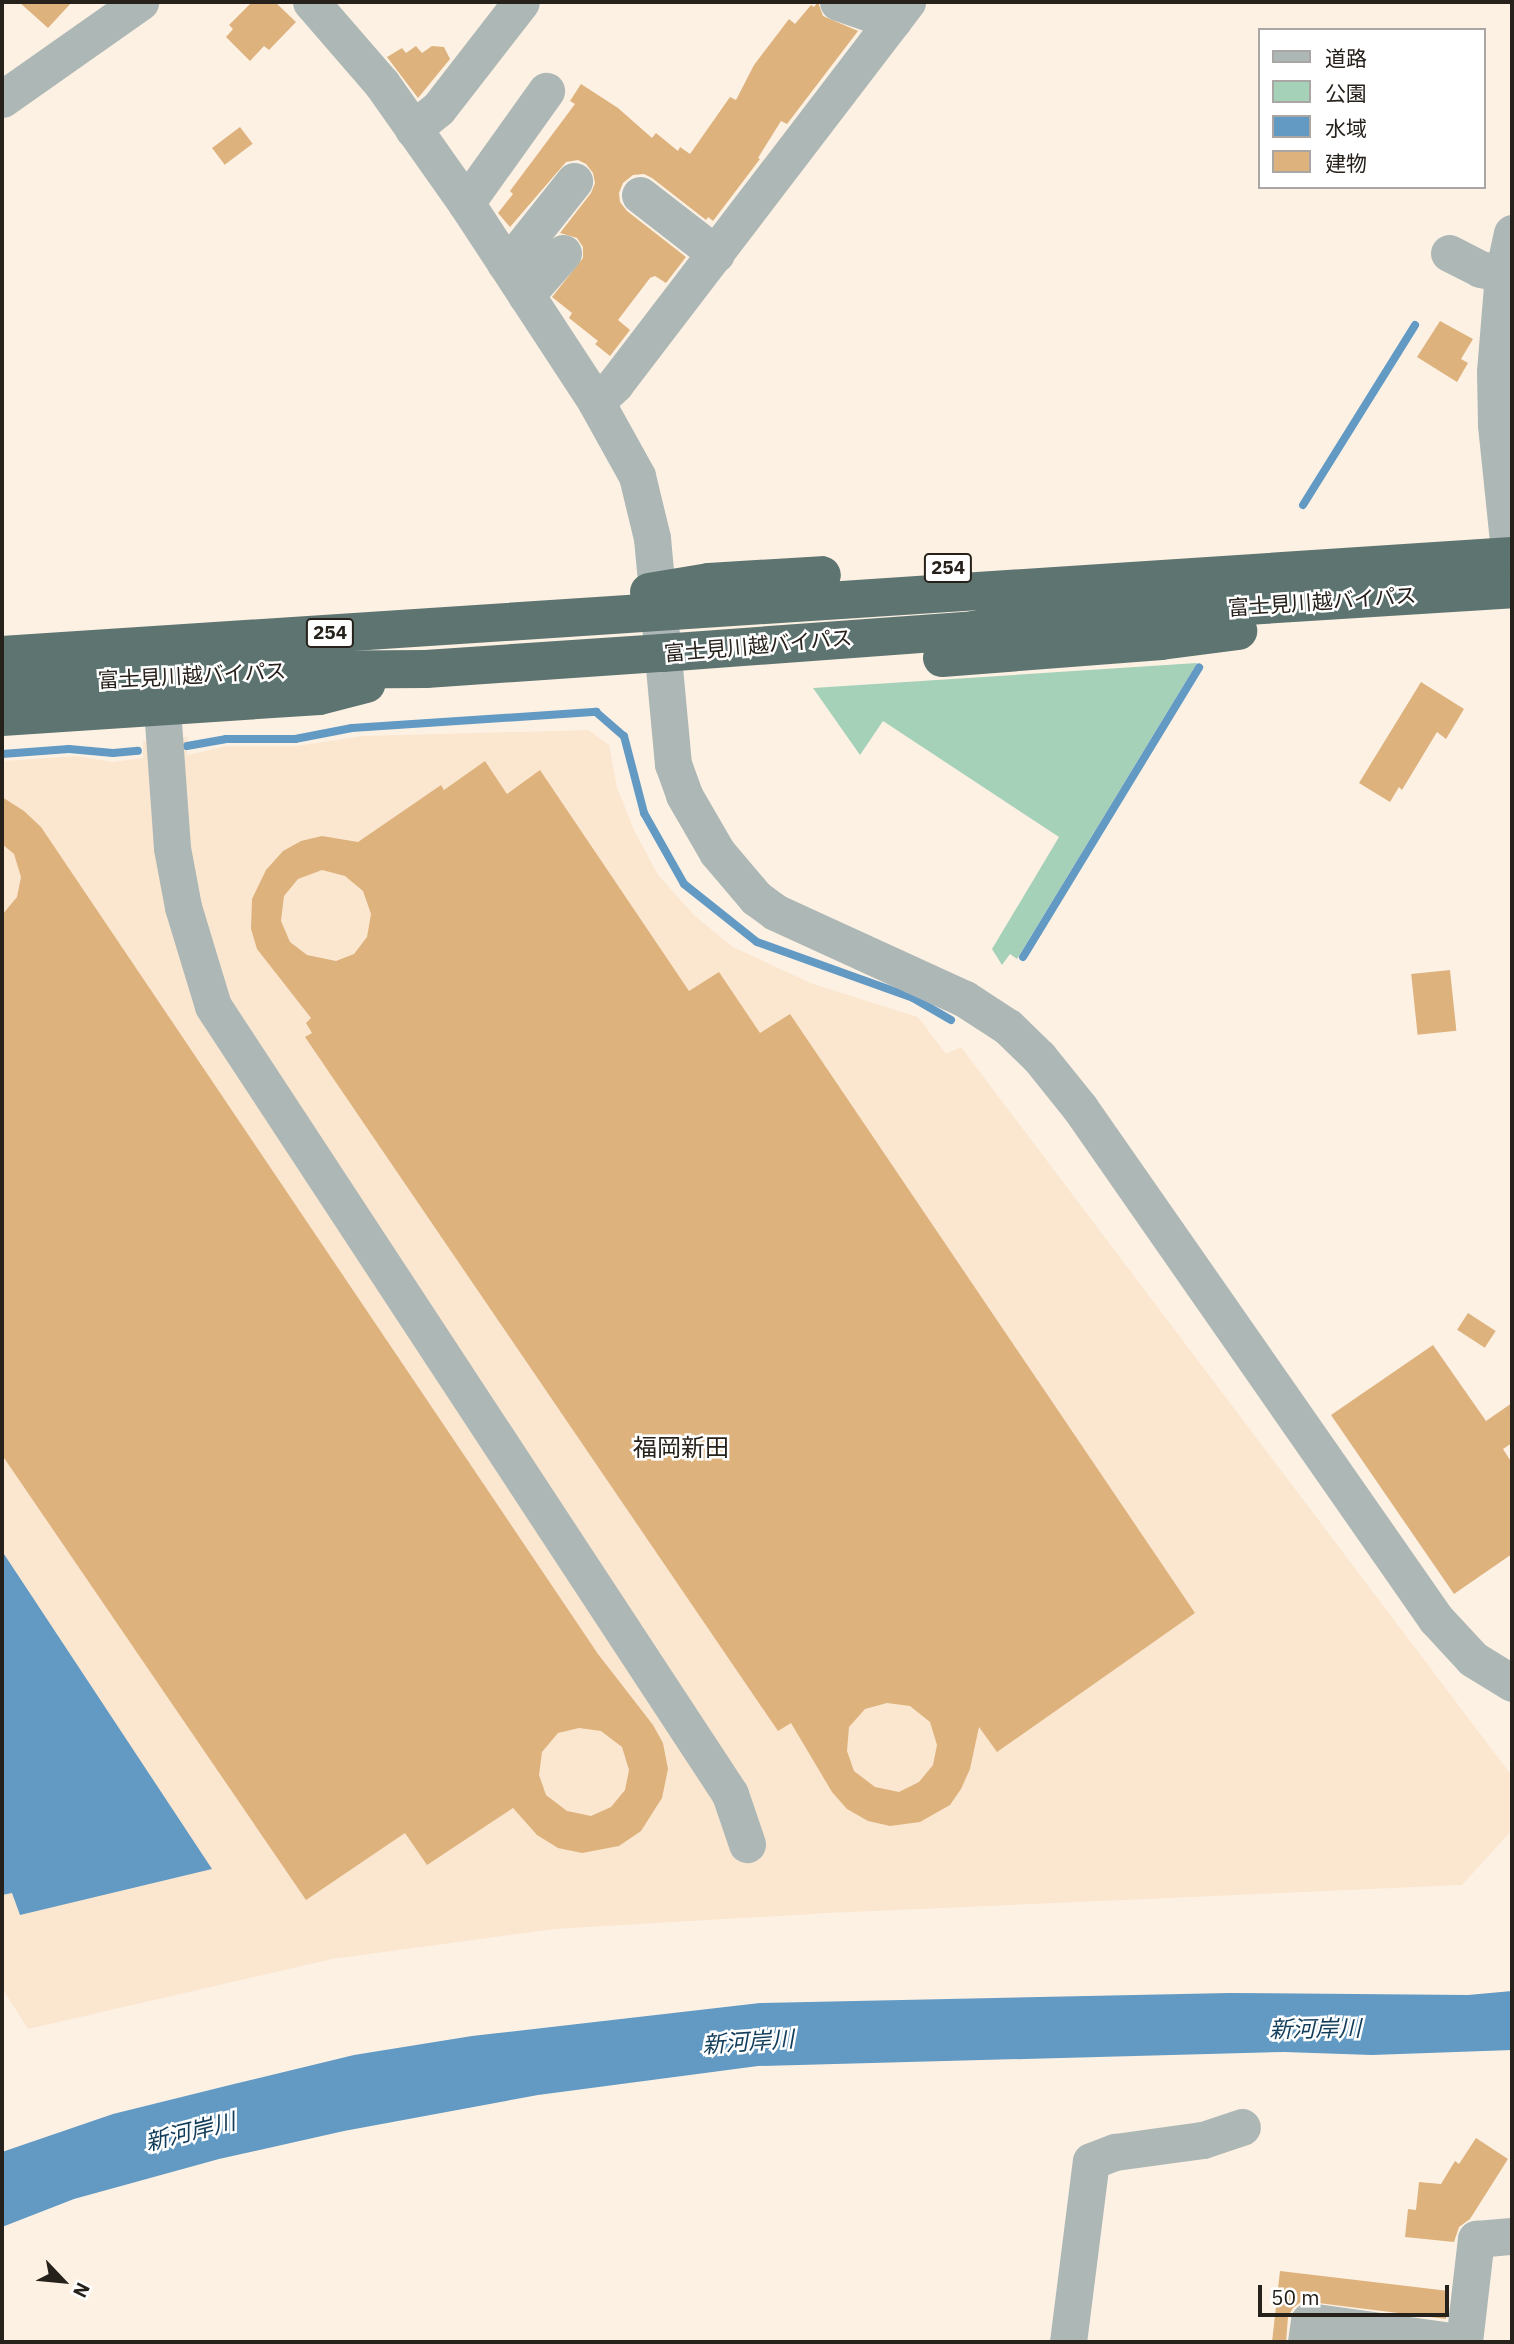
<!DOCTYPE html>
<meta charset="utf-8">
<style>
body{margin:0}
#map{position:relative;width:1514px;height:2344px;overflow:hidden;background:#fdf1e4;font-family:"IBM Plex Sans","Noto Sans JP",sans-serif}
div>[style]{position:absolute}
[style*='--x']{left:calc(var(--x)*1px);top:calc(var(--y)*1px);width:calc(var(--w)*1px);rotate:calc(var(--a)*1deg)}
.built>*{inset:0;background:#fbe7d0}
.green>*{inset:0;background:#a5d1b9}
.water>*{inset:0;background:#629ac4}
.stream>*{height:8px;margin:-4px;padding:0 4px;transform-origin:4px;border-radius:4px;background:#629ac4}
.building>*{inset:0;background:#deb27d;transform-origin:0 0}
.minor>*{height:37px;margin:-18.5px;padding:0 18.5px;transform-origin:18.5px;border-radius:18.5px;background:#adb8b6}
.highway>*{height:38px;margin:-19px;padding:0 19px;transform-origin:19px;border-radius:19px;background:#5d7470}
span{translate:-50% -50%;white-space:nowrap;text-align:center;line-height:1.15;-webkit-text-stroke:5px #fff;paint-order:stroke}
.shield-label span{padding:2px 5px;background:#fff;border:2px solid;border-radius:5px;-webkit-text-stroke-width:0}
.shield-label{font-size:19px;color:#27211b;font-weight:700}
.street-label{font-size:21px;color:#27211b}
.water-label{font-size:23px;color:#113d5a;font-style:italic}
.quarter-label{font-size:24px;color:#27211b}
.frame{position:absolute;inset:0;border:4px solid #27211b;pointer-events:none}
.legend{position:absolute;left:1258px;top:28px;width:228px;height:161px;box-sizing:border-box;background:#fff;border:2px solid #a9a6a4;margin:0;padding:9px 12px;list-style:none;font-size:21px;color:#27211b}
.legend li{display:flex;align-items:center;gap:14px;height:35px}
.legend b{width:35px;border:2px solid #a9a6a4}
.north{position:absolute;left:28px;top:2246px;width:70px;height:70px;-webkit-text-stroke:5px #fff;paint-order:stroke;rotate:116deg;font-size:19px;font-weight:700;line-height:28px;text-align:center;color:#27211b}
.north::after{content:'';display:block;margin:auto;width:24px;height:32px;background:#27211b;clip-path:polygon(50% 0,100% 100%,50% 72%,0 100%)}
.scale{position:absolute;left:1258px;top:2285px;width:191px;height:32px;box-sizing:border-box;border:4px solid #27211b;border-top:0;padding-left:9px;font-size:21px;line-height:24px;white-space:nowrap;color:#27211b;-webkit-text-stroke:5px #fff;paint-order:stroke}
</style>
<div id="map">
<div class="built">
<div style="clip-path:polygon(588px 730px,609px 745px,617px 787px,634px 830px,658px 875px,695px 916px,733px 947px,813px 984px,918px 1017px,946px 1054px,961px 1047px,1512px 1776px,1512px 1830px,1462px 1885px,829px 1913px,555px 1929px,332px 1959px,28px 2029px,2px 1988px,2px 761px,77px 756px,113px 762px,143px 758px,143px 741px,188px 737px,187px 755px,227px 746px,296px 746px,363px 736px)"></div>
</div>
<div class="green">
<div style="clip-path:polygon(1197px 663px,1017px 959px,1010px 954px,1002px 965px,992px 949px,1059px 837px,883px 721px,860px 755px,813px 688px)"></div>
</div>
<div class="water">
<div style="clip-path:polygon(2px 1551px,212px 1869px,20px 1915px,12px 1893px,2px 1895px)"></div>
<div style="clip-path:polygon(1512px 1991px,1512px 2050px,1372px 2055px,1284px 2052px,758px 2066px,538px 2095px,344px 2131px,219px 2159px,74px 2199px,2px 2227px,2px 2152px,113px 2114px,234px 2084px,354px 2055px,472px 2036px,760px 2003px,1229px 1993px,1468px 1995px)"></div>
</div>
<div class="stream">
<div style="--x:1303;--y:505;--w:212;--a:-58.1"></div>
<div style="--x:187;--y:746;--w:40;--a:-10"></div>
<div style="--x:226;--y:739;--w:69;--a:0"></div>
<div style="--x:295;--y:739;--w:58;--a:-10.9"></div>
<div style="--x:352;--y:728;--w:245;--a:-3.8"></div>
<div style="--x:596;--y:712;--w:37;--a:41"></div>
<div style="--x:624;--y:736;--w:80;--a:75.4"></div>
<div style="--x:644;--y:813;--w:81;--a:60.6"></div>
<div style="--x:684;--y:884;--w:93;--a:38.5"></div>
<div style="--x:757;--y:942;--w:166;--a:19.7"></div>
<div style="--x:913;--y:998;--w:44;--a:30.1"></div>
<div style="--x:2;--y:754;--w:67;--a:-4.3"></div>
<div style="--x:69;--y:749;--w:44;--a:5.2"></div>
<div style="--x:113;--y:753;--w:25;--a:-5"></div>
<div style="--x:1023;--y:957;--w:339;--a:-58.7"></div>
</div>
<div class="building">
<div style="clip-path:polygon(19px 2px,72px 2px,48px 28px)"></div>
<div style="clip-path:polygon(252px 2px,275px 2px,296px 22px,269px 50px,264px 46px,250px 61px,226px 37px,233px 29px,229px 25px)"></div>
<div style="clip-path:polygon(818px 2px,823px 16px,858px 31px,787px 124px,781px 121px,758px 158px,760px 159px,713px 221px,708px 217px,706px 220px,652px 178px,644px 174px,633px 175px,623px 183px,619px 193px,620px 202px,627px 211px,686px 257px,666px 283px,655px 276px,650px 278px,618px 320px,630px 330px,610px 356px,595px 344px,598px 341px,569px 318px,572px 313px,552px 297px,583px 258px,583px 247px,577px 238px,560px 233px,591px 193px,595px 183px,593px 173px,586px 164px,578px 160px,566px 162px,510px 227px,498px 213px,513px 194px,510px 191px,575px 104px,570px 101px,581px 84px,618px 108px,652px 138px,656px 133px,678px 151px,680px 147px,690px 154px,730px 97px,736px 100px,754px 65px,789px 19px,795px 24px,811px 5px,814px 7px)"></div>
<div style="clip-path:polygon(416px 46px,422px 53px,432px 46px,444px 47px,450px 59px,418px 98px,387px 57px,402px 48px,406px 53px)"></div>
<div style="left:240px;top:127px;width:21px;height:35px;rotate:53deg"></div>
<div style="clip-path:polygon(1440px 321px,1473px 339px,1461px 359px,1468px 363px,1457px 382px,1417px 357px)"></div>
<div style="clip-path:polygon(1421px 682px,1464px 709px,1446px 739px,1437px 732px,1402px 790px,1399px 787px,1390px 802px,1359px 783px)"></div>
<div style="clip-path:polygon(evenodd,485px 761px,507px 794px,540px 770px,689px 991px,719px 972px,760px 1033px,790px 1014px,1195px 1613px,997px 1752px,979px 1727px,970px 1769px,961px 1789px,950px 1805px,920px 1822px,890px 1826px,868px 1821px,847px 1809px,832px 1792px,791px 1723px,778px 1731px,305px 1037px,312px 1033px,306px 1023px,311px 1018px,257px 949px,251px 929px,252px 899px,266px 870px,283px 851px,301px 841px,322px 836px,358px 842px,441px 785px,444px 790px,485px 761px,322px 870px,345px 876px,363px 891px,371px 914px,367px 937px,354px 954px,336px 961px,307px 955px,290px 942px,281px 921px,284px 896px,298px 879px,322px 870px,485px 761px,887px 1703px,910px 1706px,930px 1722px,937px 1745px,933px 1765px,919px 1782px,899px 1792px,875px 1787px,854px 1771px,847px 1751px,849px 1727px,865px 1709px,887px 1703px)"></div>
<div style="clip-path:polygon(evenodd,2px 797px,24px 811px,41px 827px,598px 1654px,653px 1725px,663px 1743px,668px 1769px,662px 1798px,641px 1831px,619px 1846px,582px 1853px,558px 1848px,537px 1835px,513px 1808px,427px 1865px,405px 1833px,306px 1900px,2px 1455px,2px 915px,17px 897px,21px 877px,14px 854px,2px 844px,2px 797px,579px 1728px,601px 1731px,622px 1747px,629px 1770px,625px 1790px,611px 1807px,591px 1816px,567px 1811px,546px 1795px,539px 1775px,542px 1752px,558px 1733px,579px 1728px)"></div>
<div style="left:1450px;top:970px;width:61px;height:39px;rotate:84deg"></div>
<div style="left:1468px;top:1313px;width:33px;height:20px;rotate:33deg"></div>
<div style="clip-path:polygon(1433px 1345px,1486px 1421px,1512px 1403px,1512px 1443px,1503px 1449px,1512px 1463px,1512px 1554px,1454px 1594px,1331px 1415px)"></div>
<div style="clip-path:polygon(1476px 2138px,1508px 2159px,1470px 2219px,1459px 2227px,1454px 2242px,1405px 2237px,1408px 2209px,1416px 2210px,1419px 2182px,1441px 2184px,1455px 2161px,1459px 2164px)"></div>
<div style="clip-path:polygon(1280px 2271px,1449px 2291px,1446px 2319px,1302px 2301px,1293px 2308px,1288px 2317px,1286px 2342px,1272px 2342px)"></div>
</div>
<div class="minor">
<div style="--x:311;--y:2;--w:108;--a:49.1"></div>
<div style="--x:382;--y:84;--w:146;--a:54.8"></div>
<div style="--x:466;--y:203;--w:238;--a:56.8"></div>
<div style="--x:596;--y:402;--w:85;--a:61"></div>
<div style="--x:637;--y:476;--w:64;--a:76.4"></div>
<div style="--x:652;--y:538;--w:227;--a:84.7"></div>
<div style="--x:673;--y:764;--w:33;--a:70"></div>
<div style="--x:684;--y:795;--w:66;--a:59.9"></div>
<div style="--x:717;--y:852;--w:60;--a:49.7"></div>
<div style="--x:756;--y:898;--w:24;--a:36"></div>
<div style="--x:775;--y:912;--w:209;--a:24.6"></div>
<div style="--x:965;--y:999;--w:51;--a:33.1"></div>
<div style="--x:1008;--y:1027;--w:43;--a:44.1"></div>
<div style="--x:1039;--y:1057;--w:65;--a:51.2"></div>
<div style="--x:1080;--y:1108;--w:623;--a:55.14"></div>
<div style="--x:1436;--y:1619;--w:54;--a:47.2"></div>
<div style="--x:1473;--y:1659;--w:46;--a:31.6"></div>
<div style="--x:838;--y:2;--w:58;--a:19.1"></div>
<div style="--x:2;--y:99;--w:169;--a:-35.1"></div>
<div style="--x:413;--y:129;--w:32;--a:-39"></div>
<div style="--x:438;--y:109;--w:135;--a:-52.2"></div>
<div style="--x:640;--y:195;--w:96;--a:37.8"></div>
<div style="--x:466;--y:203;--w:138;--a:-54.5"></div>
<div style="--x:1512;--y:233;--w:42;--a:102.4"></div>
<div style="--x:1503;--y:274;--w:98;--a:94.7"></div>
<div style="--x:1495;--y:372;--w:53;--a:88.9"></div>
<div style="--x:1496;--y:425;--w:157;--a:84.1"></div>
<div style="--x:1449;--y:253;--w:35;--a:27"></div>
<div style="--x:1480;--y:269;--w:24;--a:12"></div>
<div style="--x:505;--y:263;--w:21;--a:-43"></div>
<div style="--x:520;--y:249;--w:87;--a:-51.5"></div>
<div style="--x:526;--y:295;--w:56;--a:-48.6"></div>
<div style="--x:596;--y:402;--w:26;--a:-43"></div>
<div style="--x:615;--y:384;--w:481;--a:-52.6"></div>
<div style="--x:162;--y:708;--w:140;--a:85.9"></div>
<div style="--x:172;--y:848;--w:60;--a:79.4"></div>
<div style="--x:183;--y:907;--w:103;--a:73.1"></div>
<div style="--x:213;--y:1006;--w:942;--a:56.73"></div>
<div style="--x:730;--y:1794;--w:53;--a:71.2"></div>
<div style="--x:1068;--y:2342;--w:182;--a:-82.8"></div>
<div style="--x:1091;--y:2161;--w:26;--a:-21"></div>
<div style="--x:1115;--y:2152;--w:89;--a:-7.8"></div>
<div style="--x:1203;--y:2140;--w:41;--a:-18.4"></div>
<div style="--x:1306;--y:2342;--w:21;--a:-82"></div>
<div style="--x:1309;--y:2321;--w:151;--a:8"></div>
<div style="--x:1464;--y:2342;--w:104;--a:-83.4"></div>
<div style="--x:1476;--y:2239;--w:36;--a:-5"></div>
</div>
<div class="highway">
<div style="--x:649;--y:592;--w:61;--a:-9.5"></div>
<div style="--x:709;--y:582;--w:113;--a:-3.5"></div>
<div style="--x:2;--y:655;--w:1513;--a:-3.75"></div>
<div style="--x:942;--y:658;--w:220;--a:-4.4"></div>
<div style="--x:1161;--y:641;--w:78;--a:-7.4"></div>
<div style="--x:2;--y:687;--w:272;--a:-3.6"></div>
<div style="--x:273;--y:670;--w:153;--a:-0.4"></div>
<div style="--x:426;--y:669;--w:237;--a:-3.9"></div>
<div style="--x:662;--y:653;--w:313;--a:-4.2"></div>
<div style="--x:974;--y:630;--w:51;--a:-11.3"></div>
<div style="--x:1024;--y:620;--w:489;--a:-3.6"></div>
<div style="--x:2;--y:717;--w:318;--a:-3.8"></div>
<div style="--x:319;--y:696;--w:49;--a:-14.3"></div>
</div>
<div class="shield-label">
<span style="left:948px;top:568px">254</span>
<span style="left:330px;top:633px">254</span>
</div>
<div class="street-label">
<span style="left:1322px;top:601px;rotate:-4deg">富士見川越バイパス</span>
<span style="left:758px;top:645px;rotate:-5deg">富士見川越バイパス</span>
<span style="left:192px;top:675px;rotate:-3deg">富士見川越バイパス</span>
</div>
<div class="water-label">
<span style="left:1315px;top:2028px;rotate:-1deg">新河岸川</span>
<span style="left:748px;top:2041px;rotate:-4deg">新河岸川</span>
<span style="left:190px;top:2131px;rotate:-14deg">新河岸川</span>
</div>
<div class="quarter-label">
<span style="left:681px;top:1448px">福岡新田</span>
</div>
<div class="frame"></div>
<ul class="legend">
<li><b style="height:9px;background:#adb8b6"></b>道路</li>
<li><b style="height:19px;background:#a5d1b9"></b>公園</li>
<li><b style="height:19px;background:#629ac4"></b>水域</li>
<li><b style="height:19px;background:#deb27d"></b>建物</li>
</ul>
<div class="north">N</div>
<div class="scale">50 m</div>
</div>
